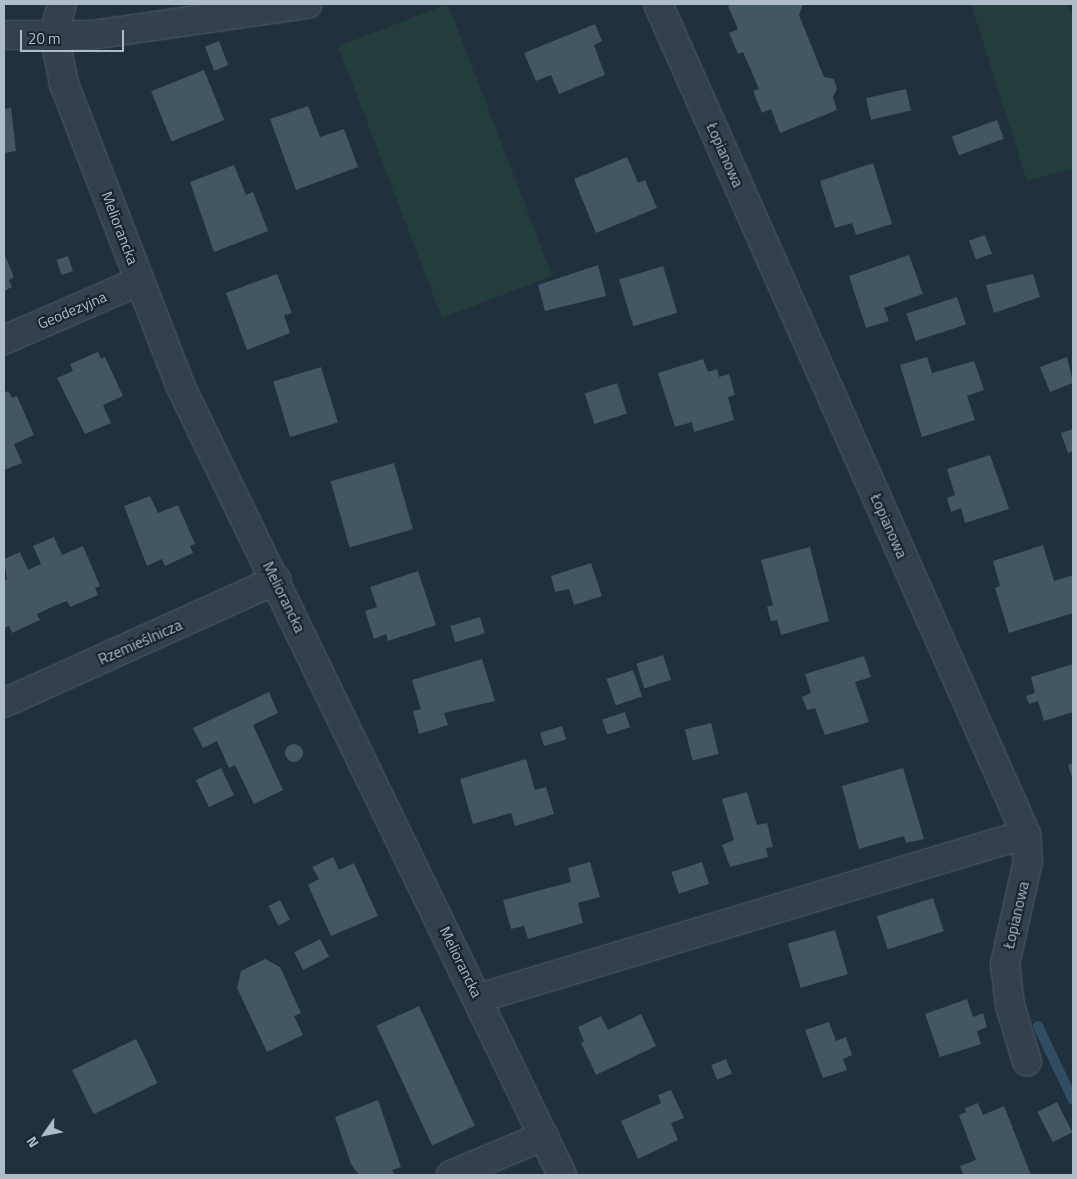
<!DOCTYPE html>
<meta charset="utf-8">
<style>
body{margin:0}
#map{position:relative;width:1077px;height:1179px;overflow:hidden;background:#20303c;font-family:"Titillium Web",sans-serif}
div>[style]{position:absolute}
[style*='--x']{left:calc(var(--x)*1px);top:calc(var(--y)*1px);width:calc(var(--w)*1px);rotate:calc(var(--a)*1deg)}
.green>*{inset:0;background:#223d3c;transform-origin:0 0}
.stream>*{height:10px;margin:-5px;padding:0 5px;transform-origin:5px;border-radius:5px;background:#304d63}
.building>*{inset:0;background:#425663;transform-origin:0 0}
.round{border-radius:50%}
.roads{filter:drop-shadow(0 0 1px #515f6a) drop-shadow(0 0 1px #515f6a)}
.minor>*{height:28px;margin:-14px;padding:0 14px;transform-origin:14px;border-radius:14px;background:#34414c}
span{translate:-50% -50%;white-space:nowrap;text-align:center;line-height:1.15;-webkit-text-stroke:4.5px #192630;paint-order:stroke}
.street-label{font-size:15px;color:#aebcc8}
.frame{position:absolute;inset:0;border:5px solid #aebcc8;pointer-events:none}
.north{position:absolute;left:20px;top:1109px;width:50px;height:50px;-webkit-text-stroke:4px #192630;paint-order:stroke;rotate:237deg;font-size:14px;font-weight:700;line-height:20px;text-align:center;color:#aebcc8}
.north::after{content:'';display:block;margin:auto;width:18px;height:22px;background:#aebcc8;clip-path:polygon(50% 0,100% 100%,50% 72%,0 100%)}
.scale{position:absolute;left:20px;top:30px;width:104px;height:22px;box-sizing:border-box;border:2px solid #aebcc8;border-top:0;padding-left:6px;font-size:15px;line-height:18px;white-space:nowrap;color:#aebcc8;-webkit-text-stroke:4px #192630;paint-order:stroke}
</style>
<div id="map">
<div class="green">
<div style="left:448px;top:4px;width:291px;height:118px;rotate:69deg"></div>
<div style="clip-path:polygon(971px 4px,1066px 4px,1073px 16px,1073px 168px,1027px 181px)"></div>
</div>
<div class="stream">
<div style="--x:1038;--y:1026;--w:82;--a:64.7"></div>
</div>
<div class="building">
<div style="clip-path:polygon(733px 4px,803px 4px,799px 15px,824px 77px,834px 79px,837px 89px,833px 97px,837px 110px,780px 133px,771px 109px,762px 113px,753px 91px,759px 89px,743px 52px,738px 54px,729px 33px,738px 29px,728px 6px)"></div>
<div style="clip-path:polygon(595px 24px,602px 41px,594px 45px,605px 75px,559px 94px,551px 75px,536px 81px,524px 53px)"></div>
<div style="left:219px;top:41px;width:26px;height:15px;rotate:69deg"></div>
<div style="left:204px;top:70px;width:54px;height:57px;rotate:68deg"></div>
<div style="left:906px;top:89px;width:22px;height:41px;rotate:77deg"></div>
<div style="clip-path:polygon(308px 106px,320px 137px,344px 129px,358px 167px,296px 190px,270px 119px)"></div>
<div style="clip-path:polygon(11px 108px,16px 151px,4px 153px,4px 109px)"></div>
<div style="left:997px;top:120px;width:20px;height:48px;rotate:70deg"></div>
<div style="clip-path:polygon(627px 157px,638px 183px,645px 180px,657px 208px,596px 233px,574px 179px)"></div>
<div style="clip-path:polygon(873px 163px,892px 224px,856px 235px,852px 223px,835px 228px,820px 181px)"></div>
<div style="clip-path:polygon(234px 165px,246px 195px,253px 192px,268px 231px,214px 252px,190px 182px)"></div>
<div style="left:985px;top:235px;width:20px;height:17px;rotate:70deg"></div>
<div style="clip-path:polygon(4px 253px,14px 277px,9px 280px,12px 287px,4px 291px)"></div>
<div style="clip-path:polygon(909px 255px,923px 294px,884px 308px,889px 321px,866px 328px,849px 276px)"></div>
<div style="left:68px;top:256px;width:16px;height:12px;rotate:72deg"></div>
<div style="clip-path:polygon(598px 265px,606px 296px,545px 311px,538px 285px)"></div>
<div style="left:663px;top:266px;width:49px;height:46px;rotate:73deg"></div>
<div style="clip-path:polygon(277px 274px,292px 313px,284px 315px,290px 333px,247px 350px,226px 293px)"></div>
<div style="clip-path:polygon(1033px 274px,1040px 297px,994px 313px,986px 285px)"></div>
<div style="left:957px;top:297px;width:29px;height:53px;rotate:72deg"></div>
<div style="clip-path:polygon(98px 352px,101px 359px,105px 357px,123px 396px,103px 405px,111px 423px,85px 434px,57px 378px,73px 371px,70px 364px)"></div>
<div style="clip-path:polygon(927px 357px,932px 373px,974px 361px,984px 390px,967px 396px,975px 420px,922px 437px,900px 365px)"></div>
<div style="clip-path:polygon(1067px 357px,1073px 383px,1050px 392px,1040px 367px)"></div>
<div style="clip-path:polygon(703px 359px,708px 372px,717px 369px,719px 377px,729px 374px,735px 395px,728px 397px,734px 420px,694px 432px,692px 422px,675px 427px,658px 373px)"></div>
<div style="left:321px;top:367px;width:58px;height:50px;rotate:73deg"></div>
<div style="left:617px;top:383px;width:32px;height:34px;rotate:72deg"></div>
<div style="clip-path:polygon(8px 391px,12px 398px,17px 396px,34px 435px,14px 444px,22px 463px,4px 470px,4px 393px)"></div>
<div style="clip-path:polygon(1073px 429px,1073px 451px,1068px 453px,1061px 433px)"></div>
<div style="clip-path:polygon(990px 455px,1009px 509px,965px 523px,961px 508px,951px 512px,947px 498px,955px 495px,947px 469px)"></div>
<div style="left:394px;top:463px;width:69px;height:66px;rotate:74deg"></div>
<div style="clip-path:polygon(150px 496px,158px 513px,178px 505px,195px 544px,190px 546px,193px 553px,165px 566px,162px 559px,147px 566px,124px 506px)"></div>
<div style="clip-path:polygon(54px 537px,62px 555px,83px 546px,100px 586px,95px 588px,98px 595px,70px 607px,67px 601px,54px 606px,37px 614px,40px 620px,12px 633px,9px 626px,4px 628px,4px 581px,7px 579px,4px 559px,20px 552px,28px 570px,32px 568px,41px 564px,33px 546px)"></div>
<div style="clip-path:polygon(1043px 545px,1054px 581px,1073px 575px,1073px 613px,1009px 633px,995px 588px,1000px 586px,993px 561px)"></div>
<div style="clip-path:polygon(810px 547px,829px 621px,781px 635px,777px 620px,771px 621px,767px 607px,773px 605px,761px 560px)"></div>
<div style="clip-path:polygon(591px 563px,602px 596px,574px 605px,569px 589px,555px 592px,551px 576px)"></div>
<div style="clip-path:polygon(418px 571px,436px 625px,388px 641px,386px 634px,374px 639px,365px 611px,377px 607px,370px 587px)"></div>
<div style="left:480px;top:617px;width:17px;height:31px;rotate:73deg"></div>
<div style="left:663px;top:655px;width:26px;height:28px;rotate:72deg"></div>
<div style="clip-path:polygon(864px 656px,871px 677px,855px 682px,869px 722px,825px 735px,815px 708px,807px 710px,802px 697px,811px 693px,805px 674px)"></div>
<div style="clip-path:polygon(482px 659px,495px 701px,444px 713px,448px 725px,419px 734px,413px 711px,421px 709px,412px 680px)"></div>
<div style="clip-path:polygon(1073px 664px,1073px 712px,1044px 721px,1038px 701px,1029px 704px,1026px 696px,1035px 693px,1031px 677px)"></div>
<div style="left:633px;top:670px;width:28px;height:28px;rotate:71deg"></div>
<div style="clip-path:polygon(269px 692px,278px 713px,253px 725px,283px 790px,254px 804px,235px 765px,229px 768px,217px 741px,203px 748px,193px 728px)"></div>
<div style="left:625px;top:712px;width:16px;height:24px;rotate:72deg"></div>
<div style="left:711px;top:723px;width:32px;height:27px;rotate:76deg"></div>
<div style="left:562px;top:726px;width:14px;height:23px;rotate:73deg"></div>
<div class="round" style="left:285px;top:744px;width:18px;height:18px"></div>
<div style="clip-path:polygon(526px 759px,535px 790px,546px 787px,554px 814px,515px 826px,511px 813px,473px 824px,460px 779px)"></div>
<div style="clip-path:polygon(1073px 763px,1073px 780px,1068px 765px)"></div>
<div style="left:221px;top:768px;width:30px;height:28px;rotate:64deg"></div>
<div style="clip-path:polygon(903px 768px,924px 839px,906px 843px,904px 836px,859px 849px,842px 786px)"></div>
<div style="clip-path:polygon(747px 792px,757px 825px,767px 823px,773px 847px,766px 848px,768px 857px,730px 867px,722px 845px,734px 840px,722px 799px)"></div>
<div style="clip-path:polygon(333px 857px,339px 870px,354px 863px,378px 916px,331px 936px,308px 885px,319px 879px,312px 867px)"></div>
<div style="clip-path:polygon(590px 862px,600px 897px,578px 903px,583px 923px,528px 939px,524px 926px,511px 929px,503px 900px,571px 882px,568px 868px)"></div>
<div style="left:702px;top:862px;width:23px;height:32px;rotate:72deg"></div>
<div style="left:933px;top:898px;width:35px;height:59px;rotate:72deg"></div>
<div style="left:280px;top:900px;width:22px;height:13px;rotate:63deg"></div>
<div style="left:835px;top:930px;width:46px;height:49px;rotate:74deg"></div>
<div style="left:320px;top:939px;width:20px;height:29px;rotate:63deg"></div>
<div style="clip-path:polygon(265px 959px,280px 967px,301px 1013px,294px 1016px,303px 1035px,267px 1052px,237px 988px,241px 971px)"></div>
<div style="clip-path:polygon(967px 999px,973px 1017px,983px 1013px,987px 1027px,977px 1031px,981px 1044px,940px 1057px,925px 1014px)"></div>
<div style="left:419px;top:1006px;width:132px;height:47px;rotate:65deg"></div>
<div style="clip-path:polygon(641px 1014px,656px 1046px,596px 1075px,581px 1043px,584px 1041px,578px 1027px,601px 1016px,608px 1030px)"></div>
<div style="clip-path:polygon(829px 1022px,836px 1041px,846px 1037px,852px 1055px,843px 1059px,847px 1070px,823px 1078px,805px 1030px)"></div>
<div style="left:136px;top:1039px;width:49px;height:71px;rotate:64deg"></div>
<div style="left:726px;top:1059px;width:16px;height:16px;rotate:68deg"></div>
<div style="clip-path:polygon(671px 1090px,684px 1118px,671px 1123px,678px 1140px,638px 1159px,621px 1121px,661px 1103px,658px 1095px)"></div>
<div style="clip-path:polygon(378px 1100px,401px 1167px,392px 1170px,394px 1175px,359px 1175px,351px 1164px,335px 1117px)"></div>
<div style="left:1057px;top:1102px;width:34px;height:22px;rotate:63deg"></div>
<div style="clip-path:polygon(978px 1103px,983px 1115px,1004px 1106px,1031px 1175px,964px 1175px,960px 1166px,976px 1160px,959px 1115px,966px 1112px,965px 1108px)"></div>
</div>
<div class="roads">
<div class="minor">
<div style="--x:62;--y:4;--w:30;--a:105"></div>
<div style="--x:54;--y:33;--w:52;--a:78.9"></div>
<div style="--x:64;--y:84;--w:323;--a:68.9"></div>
<div style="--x:180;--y:385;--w:878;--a:64.19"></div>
<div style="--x:658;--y:4;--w:908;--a:66.09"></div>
<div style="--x:1026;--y:834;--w:27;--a:86"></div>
<div style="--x:1028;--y:861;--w:106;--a:102.6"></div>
<div style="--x:1005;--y:964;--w:41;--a:83"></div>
<div style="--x:1010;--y:1005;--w:59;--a:73.4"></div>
<div style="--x:4;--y:35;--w:88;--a:0"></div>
<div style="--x:92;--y:35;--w:218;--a:-8.2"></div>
<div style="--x:4;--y:340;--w:148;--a:-23.5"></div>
<div style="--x:4;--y:703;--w:299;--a:-24.3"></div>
<div style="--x:479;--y:998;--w:571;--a:-16.69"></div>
<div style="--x:451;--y:1175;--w:101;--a:-22.8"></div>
</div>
</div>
<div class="street-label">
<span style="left:725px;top:155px;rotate:66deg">Łopianowa</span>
<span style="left:120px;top:228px;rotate:69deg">Meliorancka</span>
<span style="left:72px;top:310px;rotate:-23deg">Geodezyjna</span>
<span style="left:889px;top:526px;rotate:66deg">Łopianowa</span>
<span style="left:284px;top:597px;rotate:64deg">Meliorancka</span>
<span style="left:140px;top:642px;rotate:-24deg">Rzemieślnicza</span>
<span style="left:1016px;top:915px;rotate:-77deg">Łopianowa</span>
<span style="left:461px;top:962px;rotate:64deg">Meliorancka</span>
</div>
<div class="frame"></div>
<div class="north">N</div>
<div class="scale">20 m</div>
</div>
